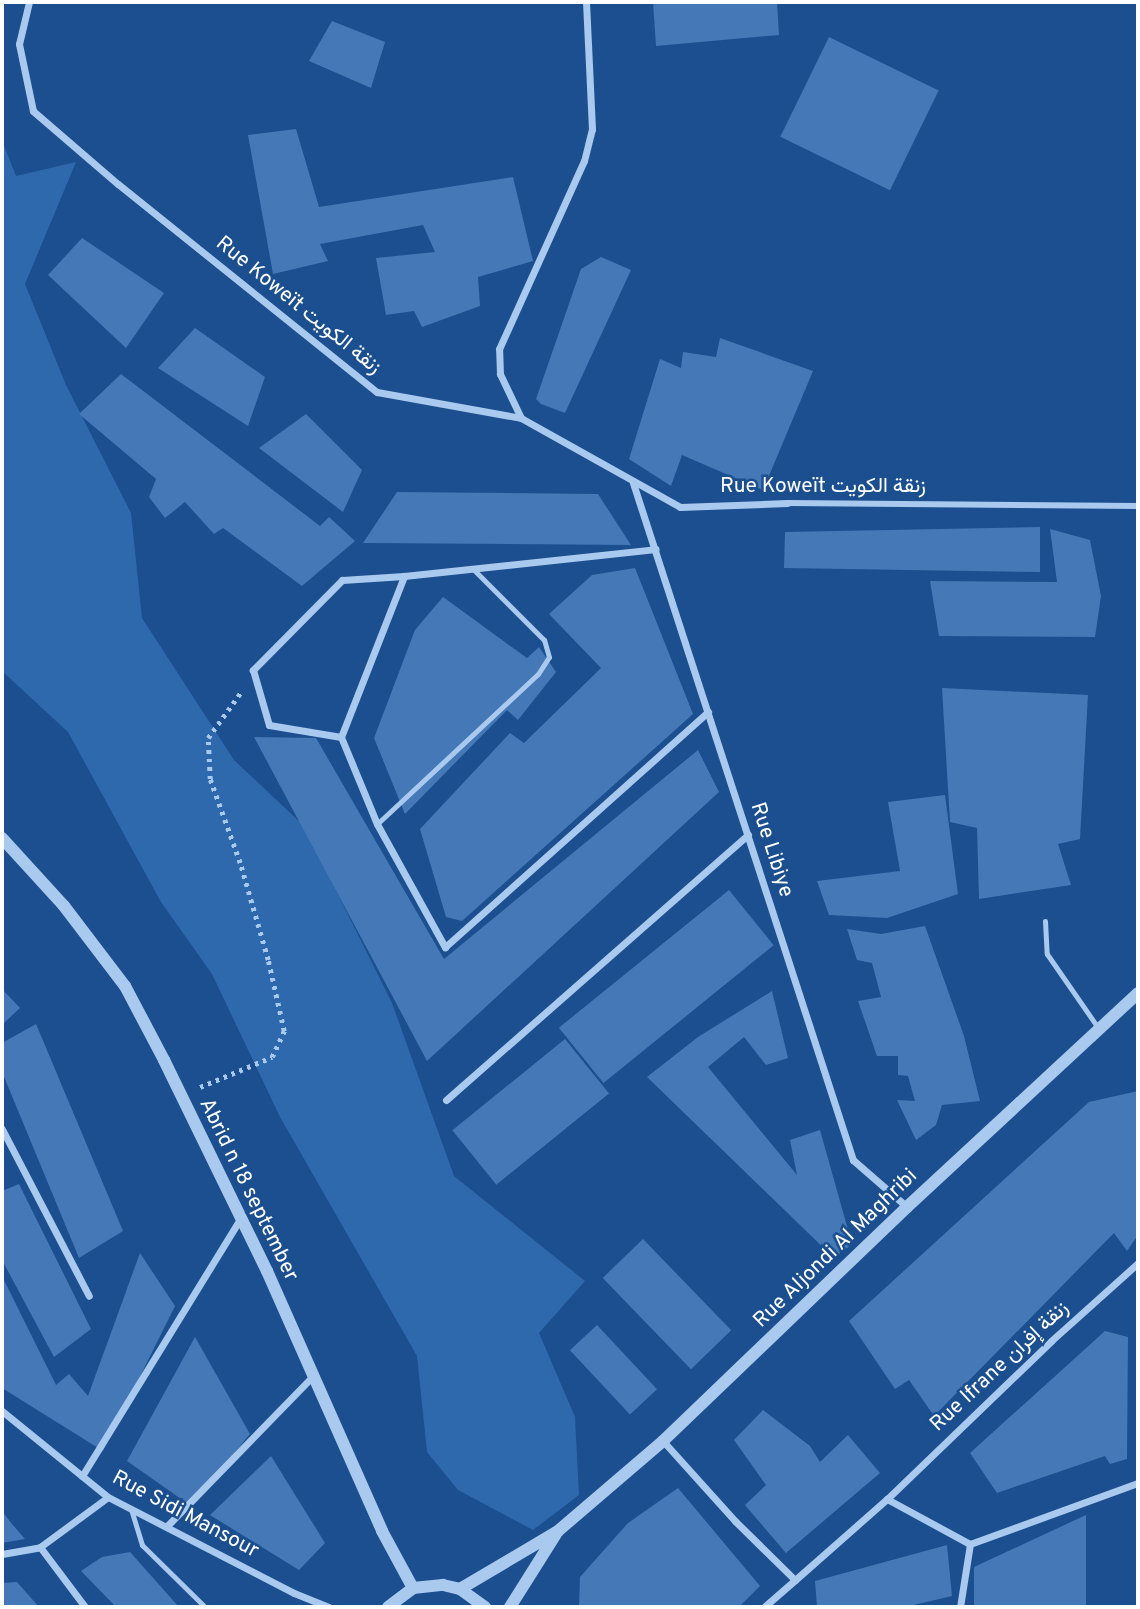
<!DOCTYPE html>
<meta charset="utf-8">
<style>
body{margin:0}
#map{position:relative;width:1140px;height:1609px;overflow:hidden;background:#1b4f8f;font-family:Overpass,Vazirmatn,sans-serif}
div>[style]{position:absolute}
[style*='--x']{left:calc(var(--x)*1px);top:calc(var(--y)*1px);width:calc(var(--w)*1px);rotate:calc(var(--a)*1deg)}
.green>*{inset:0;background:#2e69ad}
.building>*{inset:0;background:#4478b7;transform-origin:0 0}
.path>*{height:4.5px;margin-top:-2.25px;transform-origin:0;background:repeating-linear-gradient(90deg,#a9c9ee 0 3.5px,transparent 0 8.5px)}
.service>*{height:5px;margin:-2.5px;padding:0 2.5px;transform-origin:2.5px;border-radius:2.5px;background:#a9c9ee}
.pedestrian>*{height:6px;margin:-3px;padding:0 3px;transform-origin:3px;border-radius:3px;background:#a9c9ee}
.minor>*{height:7px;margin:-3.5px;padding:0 3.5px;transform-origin:3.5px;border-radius:3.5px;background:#a9c9ee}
.tertiary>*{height:12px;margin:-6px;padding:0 6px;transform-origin:6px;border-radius:6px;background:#a9c9ee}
span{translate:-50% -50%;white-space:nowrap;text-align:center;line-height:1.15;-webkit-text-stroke:5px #1b4f8f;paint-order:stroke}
.street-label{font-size:21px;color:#fff}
.frame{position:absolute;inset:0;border:4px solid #fff;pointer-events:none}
</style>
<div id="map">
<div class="green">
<div style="clip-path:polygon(2px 140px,16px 176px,76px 162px,25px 284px,66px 385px,131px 513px,142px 618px,234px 760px,304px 826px,392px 1003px,454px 1176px,585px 1281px,539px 1333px,575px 1417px,579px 1495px,533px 1530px,458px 1490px,427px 1452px,417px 1356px,280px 1117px,212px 974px,161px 902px,68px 732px,2px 671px)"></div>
</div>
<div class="building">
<div style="clip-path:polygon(653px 2px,777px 2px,779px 35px,656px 46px)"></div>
<div style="clip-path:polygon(332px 21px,385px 42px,371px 88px,309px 61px)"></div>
<div style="left:829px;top:37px;width:122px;height:111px;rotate:26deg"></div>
<div style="clip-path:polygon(296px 129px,319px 207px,513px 177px,533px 261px,478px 277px,480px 306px,422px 327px,414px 311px,386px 315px,376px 258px,435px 252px,423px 225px,320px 244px,328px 261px,273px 274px,248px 135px)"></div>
<div style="clip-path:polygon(82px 238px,164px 293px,126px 348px,48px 275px)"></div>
<div style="clip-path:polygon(601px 257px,631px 270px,565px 413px,541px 404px,536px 399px,581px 269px)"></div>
<div style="clip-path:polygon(195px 328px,265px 377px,248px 426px,158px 368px)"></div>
<div style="clip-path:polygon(720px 338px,813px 371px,763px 490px,682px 455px,671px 486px,629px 459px,660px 359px,681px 368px,683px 352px,716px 357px)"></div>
<div style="clip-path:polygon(121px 374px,320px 526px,329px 517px,355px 541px,302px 586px,223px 528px,214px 534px,185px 502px,165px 518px,149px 497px,156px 479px,79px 414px)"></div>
<div style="clip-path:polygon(306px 414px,362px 470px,343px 512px,259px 448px)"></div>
<div style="clip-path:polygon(397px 492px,598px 494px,631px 545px,363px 543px)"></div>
<div style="clip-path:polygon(1040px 527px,1040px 572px,784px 568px,785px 532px)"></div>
<div style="clip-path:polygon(1050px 529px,1090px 540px,1101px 596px,1095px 637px,939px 636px,930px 581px,1057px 582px)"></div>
<div style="clip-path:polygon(635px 568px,693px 714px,462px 921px,446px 917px,420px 829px,510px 733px,524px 743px,601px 668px,549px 614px,592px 575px)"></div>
<div style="clip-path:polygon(443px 597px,527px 658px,539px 647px,556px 672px,518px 720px,507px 710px,405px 814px,374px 738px,415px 630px)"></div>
<div style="clip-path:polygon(942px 688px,1088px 695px,1080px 839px,1058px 844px,1071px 885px,979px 899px,977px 828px,950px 822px)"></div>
<div style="clip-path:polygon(254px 737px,316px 738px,444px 959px,698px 750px,719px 792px,427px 1061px)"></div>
<div style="clip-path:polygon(945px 795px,958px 894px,887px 918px,829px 915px,817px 881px,900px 871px,888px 802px)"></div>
<div style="left:729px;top:890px;width:71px;height:219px;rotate:51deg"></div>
<div style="clip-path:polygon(925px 926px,964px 1036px,980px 1101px,942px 1105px,936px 1125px,916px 1140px,897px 1100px,915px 1101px,908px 1076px,898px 1075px,898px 1056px,877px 1056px,858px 1001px,881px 997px,872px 963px,857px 960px,847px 929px,881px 934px)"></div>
<div style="clip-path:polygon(2px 989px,20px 1008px,2px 1025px)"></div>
<div style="clip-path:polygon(772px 991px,788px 1058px,766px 1065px,744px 1037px,708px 1067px,797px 1175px,790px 1140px,820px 1130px,852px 1244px,834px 1258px,647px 1077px,698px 1037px)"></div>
<div style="clip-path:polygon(36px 1024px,123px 1231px,79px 1258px,2px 1072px,2px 1043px)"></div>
<div style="left:565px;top:1039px;width:70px;height:145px;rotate:51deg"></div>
<div style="clip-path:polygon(1138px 1091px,1138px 1235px,1127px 1251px,1114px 1233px,934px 1416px,909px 1380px,895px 1389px,849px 1321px,1089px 1102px)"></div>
<div style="clip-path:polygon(19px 1184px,91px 1329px,54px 1357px,2px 1260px,2px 1191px)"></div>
<div style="left:643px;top:1239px;width:127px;height:56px;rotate:46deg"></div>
<div style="clip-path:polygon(140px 1253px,175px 1306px,103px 1451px,2px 1388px,2px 1276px,56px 1385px,69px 1374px,88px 1396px)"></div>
<div style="left:597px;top:1325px;width:88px;height:37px;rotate:47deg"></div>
<div style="clip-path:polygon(1105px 1331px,1128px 1337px,1127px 1459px,1110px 1464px,1105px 1456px,997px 1493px,970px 1453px)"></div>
<div style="clip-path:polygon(195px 1337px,250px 1434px,191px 1506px,127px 1461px)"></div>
<div style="clip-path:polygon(763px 1410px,810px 1446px,820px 1462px,848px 1435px,880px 1473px,786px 1553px,745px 1505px,766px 1485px,734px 1440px)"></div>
<div style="clip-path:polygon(271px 1456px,325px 1543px,299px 1570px,210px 1515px)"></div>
<div style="clip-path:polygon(678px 1488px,760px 1586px,739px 1607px,579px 1607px,580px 1577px,628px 1523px)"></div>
<div style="clip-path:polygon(2px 1511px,12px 1524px,25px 1539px,2px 1543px)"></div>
<div style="clip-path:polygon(1086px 1515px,1086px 1607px,974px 1607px,974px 1567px)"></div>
<div style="clip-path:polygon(947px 1545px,952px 1596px,905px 1607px,817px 1607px,815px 1581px)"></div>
<div style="clip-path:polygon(130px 1552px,179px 1607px,116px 1607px,81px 1571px,102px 1557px)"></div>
<div style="clip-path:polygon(17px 1582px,39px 1607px,2px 1607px,2px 1583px)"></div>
</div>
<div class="path">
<div style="--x:200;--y:1087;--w:78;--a:-22.6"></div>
<div style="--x:272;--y:1057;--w:29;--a:-65"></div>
<div style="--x:284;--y:1031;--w:73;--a:-102.7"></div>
<div style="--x:268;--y:960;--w:101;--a:-106.1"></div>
<div style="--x:240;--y:863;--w:89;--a:-109.7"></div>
<div style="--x:210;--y:779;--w:41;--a:-92.8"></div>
<div style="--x:208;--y:738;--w:57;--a:-54.3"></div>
</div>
<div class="service">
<div style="--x:377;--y:824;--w:220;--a:-43"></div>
<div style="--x:538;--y:674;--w:20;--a:-57"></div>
<div style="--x:549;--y:657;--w:18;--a:-106"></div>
<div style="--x:544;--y:640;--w:100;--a:-135"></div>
<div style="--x:1045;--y:921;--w:33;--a:87"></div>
<div style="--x:1047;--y:954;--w:91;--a:55.3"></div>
<div style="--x:131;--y:1509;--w:38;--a:73"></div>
<div style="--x:142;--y:1545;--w:88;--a:44.5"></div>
</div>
<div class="pedestrian">
<div style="--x:787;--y:503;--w:351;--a:0.5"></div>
</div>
<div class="minor">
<div style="--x:29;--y:2;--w:43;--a:103.4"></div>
<div style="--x:19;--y:44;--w:68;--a:78.2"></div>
<div style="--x:33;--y:111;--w:112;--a:40.7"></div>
<div style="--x:118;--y:184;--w:332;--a:38.8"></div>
<div style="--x:377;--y:392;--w:146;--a:10.2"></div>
<div style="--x:521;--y:418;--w:182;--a:29.2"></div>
<div style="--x:680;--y:507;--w:107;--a:-2.1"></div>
<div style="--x:521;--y:418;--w:49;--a:-115.5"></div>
<div style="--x:500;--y:374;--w:25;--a:-92"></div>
<div style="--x:499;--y:349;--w:206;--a:-65.7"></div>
<div style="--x:584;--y:161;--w:33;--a:-76"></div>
<div style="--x:592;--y:129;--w:127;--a:-92.7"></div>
<div style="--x:633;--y:483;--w:712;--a:72"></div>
<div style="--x:853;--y:1160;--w:72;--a:41"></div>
<div style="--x:404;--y:576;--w:62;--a:176.3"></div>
<div style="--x:342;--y:580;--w:127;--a:134.7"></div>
<div style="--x:253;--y:670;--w:57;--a:73.8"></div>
<div style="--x:269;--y:725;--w:73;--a:9.5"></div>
<div style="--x:341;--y:737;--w:94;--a:67.5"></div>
<div style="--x:377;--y:824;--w:141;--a:61.1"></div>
<div style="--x:445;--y:947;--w:353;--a:-41.8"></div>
<div style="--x:341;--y:737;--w:173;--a:-68.6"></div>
<div style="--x:404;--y:576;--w:253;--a:-6.1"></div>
<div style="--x:446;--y:1100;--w:402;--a:-41.3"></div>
<div style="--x:2;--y:1129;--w:188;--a:62.5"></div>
<div style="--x:2;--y:1411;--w:136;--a:39.1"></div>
<div style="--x:108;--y:1497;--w:209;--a:27.3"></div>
<div style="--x:294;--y:1593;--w:38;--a:22"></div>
<div style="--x:663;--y:1441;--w:108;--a:48"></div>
<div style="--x:735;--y:1521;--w:84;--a:44.5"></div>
<div style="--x:795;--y:1580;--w:41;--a:138.9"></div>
<div style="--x:82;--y:1476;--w:303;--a:-58.4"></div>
<div style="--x:887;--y:1499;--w:94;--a:28.5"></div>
<div style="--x:970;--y:1544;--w:179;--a:-20"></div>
<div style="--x:168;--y:1525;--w:208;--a:-45.8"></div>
<div style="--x:40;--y:1547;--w:75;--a:53.1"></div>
<div style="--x:2;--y:1554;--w:39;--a:-10"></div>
<div style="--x:40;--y:1547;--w:84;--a:-36.3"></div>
<div style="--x:795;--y:1580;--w:123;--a:-41.4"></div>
<div style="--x:887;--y:1499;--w:228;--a:-43.9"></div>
<div style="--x:1051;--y:1341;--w:117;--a:-41.9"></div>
<div style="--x:960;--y:1607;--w:64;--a:-81"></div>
</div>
<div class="tertiary">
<div style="--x:2;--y:838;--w:92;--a:47.6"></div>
<div style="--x:64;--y:906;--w:101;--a:52.7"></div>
<div style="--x:125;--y:986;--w:84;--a:62.2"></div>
<div style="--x:164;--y:1060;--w:235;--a:64"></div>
<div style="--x:267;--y:1271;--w:284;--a:66.1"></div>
<div style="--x:382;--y:1531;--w:65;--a:61.5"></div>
<div style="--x:460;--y:1589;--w:114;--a:-30.6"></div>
<div style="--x:558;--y:1531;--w:138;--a:-40.6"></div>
<div style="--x:663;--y:1441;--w:338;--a:-43.8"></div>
<div style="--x:907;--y:1207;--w:315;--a:-42.8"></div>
<div style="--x:388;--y:1607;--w:31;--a:-37"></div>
<div style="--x:413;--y:1588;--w:30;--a:-6"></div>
<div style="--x:443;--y:1585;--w:17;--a:13"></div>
<div style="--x:460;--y:1589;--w:31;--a:36"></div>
<div style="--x:510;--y:1607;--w:86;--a:-57.8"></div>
</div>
<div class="street-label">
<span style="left:298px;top:306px;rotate:39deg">Rue Koweït زنقة الكويت</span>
<span style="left:823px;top:487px">Rue Koweït زنقة الكويت</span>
<span style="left:771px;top:850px;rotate:72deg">Rue Libiye</span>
<span style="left:248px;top:1190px;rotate:64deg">Abrid n 18 september</span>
<span style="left:836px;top:1249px;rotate:-44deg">Rue Aljondi Al Maghribi</span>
<span style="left:1000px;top:1367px;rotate:-43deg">Rue Ifrane زنقة إفران</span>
<span style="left:185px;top:1515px;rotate:28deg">Rue Sidi Mansour</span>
</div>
<div class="frame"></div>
</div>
